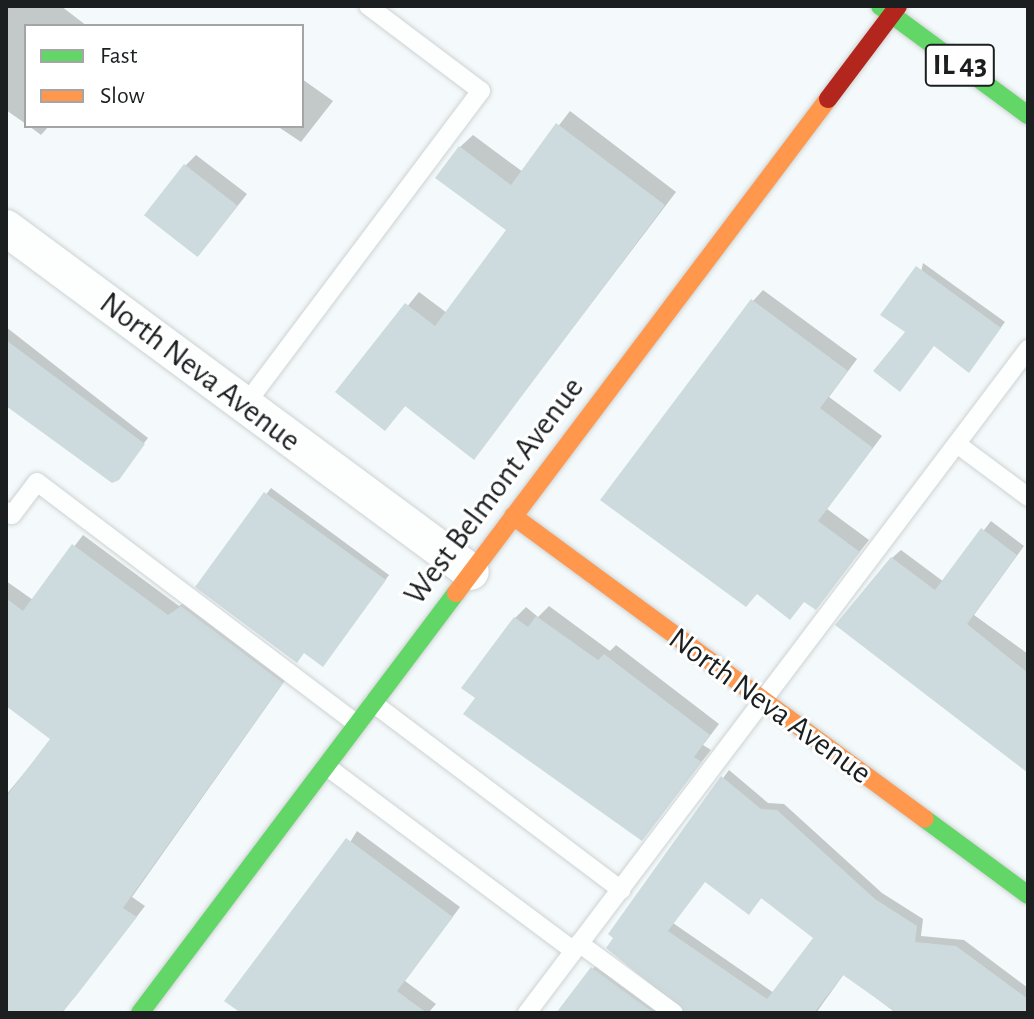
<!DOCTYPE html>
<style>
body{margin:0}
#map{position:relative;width:1034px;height:1019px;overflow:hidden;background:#f4fafb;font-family:"Alegreya Sans",sans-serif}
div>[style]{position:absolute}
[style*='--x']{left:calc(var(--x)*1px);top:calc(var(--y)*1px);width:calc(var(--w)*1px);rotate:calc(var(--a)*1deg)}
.shadow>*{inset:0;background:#0003}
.building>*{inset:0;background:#cddbde;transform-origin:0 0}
.roads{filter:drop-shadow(0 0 2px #ced2d3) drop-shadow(0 0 2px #ced2d3)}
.lane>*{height:18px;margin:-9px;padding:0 9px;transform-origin:9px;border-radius:9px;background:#fdfefe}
.street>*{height:36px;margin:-18px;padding:0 18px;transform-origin:18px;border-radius:18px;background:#fdfefe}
.fast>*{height:18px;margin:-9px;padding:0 9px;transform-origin:9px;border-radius:9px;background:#63d668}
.slow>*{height:18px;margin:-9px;padding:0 9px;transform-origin:9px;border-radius:9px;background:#ff974d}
.jam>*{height:18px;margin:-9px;padding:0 9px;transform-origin:9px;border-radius:9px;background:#b3261e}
span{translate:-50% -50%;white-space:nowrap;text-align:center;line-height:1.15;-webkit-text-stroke:6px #fff;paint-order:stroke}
.shield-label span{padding:2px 6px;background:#fff;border:2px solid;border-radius:6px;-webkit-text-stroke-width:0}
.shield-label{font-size:30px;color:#1b1f20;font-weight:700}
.street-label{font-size:32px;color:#1b1f20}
.frame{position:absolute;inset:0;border:8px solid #1b1f20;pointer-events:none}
.legend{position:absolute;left:24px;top:24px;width:280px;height:104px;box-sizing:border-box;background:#fff;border:2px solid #a4a5a6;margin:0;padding:10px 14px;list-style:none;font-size:24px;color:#1b1f20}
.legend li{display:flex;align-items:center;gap:16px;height:40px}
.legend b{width:40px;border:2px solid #a4a5a6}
</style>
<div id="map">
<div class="shadow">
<div style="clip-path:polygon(6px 6px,61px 6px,87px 26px,26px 26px,26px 124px,6px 110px)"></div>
<div style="clip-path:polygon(302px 79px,333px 101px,301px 142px,277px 126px,302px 126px)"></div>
<div style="clip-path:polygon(570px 111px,676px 192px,474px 458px,407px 404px,385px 429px,338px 392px,419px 292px,447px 313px,509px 230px,460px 147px,473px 135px,523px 172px)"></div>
<div style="clip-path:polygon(29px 126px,49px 126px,41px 135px)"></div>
<div style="clip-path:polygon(196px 155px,247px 194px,199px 255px,185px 166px)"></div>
<div style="clip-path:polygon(923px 263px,1005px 322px,973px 365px,908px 332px)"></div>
<div style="clip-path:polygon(763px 290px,857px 359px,829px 397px,882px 436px,827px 509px,869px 540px,815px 608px,805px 600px,790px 617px,753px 301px)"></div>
<div style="clip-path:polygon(6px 327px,148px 438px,117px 476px,6px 403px)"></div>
<div style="clip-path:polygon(271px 488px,389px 575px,327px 659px,198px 586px)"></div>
<div style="clip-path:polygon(991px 521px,1024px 546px,974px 615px,1028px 654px,1028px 767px,892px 558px,901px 550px,944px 582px)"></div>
<div style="clip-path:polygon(83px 535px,179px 606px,192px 597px,291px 672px,132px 897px,145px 906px,62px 1013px,6px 1013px,6px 795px,53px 738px,6px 704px,6px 581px,33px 600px)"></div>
<div style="clip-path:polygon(549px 606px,610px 651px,616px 645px,719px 724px,703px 745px,711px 750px,642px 838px,478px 697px,515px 618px,526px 607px,538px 617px)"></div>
<div style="clip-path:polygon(evenodd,729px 770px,768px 803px,784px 804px,882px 893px,923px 919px,921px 936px,964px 940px,1028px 988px,1028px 1013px,896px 1013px,844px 974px,816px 1013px,685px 1013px,610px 933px,729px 770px,706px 880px,755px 906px,762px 897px,816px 938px,774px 993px,673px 923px,706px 880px)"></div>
<div style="clip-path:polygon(357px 831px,460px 907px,405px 981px,436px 1004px,428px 1013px,244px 1013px)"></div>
<div style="clip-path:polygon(599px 961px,669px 1013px,559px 1013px)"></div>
</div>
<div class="building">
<div style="clip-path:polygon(556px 123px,665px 205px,474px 460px,405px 406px,385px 431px,335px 392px,405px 303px,435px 326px,506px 230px,435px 178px,459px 146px,511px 185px)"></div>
<div style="left:184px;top:164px;width:68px;height:65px;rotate:38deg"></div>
<div style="clip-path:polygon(916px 266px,1001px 328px,969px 373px,934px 346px,900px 392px,873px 371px,905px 332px,880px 315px)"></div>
<div style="clip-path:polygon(751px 299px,848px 371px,820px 408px,873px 448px,818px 521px,860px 552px,816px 610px,804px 602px,790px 620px,757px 594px,746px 607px,600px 500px)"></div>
<div style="clip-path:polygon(6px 340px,145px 444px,119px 480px,112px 483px,6px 406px)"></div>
<div style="clip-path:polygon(264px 492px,386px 580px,323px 667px,304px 653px,297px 663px,195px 587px)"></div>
<div style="clip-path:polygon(981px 528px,1017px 555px,967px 624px,1028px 673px,1028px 773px,835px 625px,891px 557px,935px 590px)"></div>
<div style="clip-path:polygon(72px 544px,168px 615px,181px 606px,283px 683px,123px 908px,137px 917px,76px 996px,61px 1013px,6px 1013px,6px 797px,50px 739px,6px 706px,6px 598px,23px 611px)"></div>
<div style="clip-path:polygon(536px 616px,598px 660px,604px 654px,710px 735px,694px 757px,702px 762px,642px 841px,463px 714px,475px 698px,461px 688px,514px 617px,528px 627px)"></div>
<div style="clip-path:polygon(evenodd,721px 776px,761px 809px,777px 810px,875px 899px,917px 926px,915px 942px,956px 946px,1028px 999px,1028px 1013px,897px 1013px,843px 975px,814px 1013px,686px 1013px,606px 948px,613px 938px,608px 934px,721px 776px,705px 882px,749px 915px,761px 898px,813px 938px,767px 999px,668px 931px,705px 882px)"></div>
<div style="clip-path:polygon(346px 838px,453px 917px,397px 991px,427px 1013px,241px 1013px,224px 1001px)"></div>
<div style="clip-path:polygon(591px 967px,654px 1013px,556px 1013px)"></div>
</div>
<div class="roads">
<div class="lane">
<div style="--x:245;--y:405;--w:393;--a:-53.1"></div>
<div style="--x:481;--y:91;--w:141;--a:-143"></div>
<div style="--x:957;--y:444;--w:89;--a:36.7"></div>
<div style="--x:6;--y:511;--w:7;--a:34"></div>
<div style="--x:12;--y:515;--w:41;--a:-52.9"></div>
<div style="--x:37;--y:482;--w:401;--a:37.1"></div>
<div style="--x:373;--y:703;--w:311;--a:37"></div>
<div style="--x:326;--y:766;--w:309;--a:36.7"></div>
<div style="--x:579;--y:943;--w:118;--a:36.4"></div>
<div style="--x:527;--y:1013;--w:832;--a:-52.96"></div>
</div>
<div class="street">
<div style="--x:6;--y:228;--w:578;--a:36.49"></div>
</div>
<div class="fast">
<div style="--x:880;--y:6;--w:184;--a:36.4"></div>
<div style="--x:925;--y:819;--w:128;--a:36.4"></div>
<div style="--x:140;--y:1013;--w:526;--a:-53.04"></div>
</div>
<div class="slow">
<div style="--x:513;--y:516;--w:511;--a:36.33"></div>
<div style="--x:456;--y:593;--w:618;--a:-53.02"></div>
</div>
<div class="jam">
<div style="--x:828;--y:99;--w:116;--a:-53"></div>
</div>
</div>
<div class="shield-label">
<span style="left:960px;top:65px">IL 43</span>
</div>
<div class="street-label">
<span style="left:200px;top:372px;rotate:37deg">North Neva Avenue</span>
<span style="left:494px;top:491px;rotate:-53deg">West Belmont Avenue</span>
<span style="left:770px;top:706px;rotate:36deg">North Neva Avenue</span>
</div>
<div class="frame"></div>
<ul class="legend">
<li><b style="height:10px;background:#63d668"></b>Fast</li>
<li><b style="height:10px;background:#ff974d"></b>Slow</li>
</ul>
</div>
